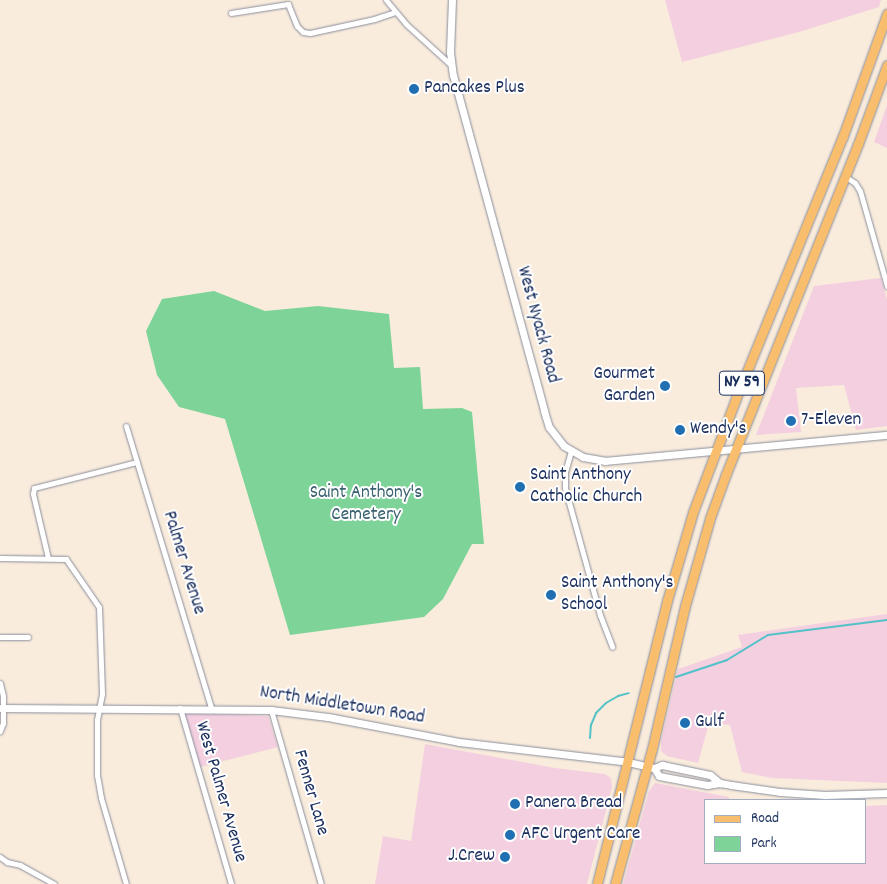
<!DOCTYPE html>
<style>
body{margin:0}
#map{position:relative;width:887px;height:884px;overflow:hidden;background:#f9ecdc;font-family:Dekko,sans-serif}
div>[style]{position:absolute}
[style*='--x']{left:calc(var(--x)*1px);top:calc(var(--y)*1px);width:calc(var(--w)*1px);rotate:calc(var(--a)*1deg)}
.built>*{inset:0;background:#f3cfe0}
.green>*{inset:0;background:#7ed498}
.stream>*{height:2px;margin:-1px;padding:0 1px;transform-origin:1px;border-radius:1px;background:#53c1c8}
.roads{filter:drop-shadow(0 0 1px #8a8e9d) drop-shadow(0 0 1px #8a8e9d)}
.minor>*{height:5px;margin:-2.5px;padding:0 2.5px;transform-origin:2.5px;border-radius:2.5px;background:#fff}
.tertiary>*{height:7px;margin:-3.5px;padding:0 3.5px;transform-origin:3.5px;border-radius:3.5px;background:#fff}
.primary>*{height:9px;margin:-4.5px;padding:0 4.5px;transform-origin:4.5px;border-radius:4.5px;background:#f9be6d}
.dots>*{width:14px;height:14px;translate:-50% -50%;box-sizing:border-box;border:2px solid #fff;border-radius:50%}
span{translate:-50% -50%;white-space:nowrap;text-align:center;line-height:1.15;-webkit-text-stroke:4px #fff;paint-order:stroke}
.shield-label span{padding:1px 4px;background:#fff;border:1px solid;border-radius:4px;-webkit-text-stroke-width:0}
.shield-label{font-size:18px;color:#1b2f5e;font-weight:700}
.poi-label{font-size:19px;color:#1b2f5e}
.left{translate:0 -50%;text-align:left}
.right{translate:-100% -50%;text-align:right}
.street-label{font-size:19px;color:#1b2f5e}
.park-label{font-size:19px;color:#39616f}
.legend{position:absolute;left:704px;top:799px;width:162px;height:65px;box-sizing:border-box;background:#fff;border:1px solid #a4acbf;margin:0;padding:6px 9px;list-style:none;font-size:15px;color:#1b2f5e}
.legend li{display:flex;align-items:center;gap:10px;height:25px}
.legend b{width:25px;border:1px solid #a4acbf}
</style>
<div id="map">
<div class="built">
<div style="clip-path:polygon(665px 0,881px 0,879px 7px,799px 32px,682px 62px)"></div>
<div style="clip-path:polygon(887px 105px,887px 148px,874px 142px)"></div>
<div style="clip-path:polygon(881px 278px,887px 299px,887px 426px,856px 430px,844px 385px,796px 388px,801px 432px,756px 435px,814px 286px)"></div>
<div style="clip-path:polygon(887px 614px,887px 783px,772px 778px,742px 772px,730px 725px,709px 723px,698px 763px,667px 756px,661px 751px,661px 741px,678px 669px,742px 647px,738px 635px)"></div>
<div style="clip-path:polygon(184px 713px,268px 716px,278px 747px,200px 767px)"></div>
<div style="clip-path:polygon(425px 744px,555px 768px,605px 774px,611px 778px,612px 787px,587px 884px,375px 884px,383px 836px,411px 841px)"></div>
<div style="clip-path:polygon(655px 783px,729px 797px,729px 800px,706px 800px,706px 863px,866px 863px,866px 806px,887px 805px,887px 884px,623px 884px,649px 791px)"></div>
</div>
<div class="green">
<div style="clip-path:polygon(214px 291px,265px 311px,318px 306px,389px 314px,394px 368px,420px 367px,423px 409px,462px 408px,472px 412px,484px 544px,472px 544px,443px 599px,424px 617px,290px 635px,225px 419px,179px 407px,157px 375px,146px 331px,162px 299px)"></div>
</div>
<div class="stream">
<div style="--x:676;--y:677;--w:54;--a:-18.4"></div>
<div style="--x:727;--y:660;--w:48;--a:-31.4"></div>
<div style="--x:768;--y:635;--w:120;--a:-7.2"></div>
<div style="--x:590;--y:738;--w:13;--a:-86"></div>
<div style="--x:591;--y:725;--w:13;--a:-67"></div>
<div style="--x:596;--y:713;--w:14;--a:-45"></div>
<div style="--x:606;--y:703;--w:14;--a:-30"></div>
<div style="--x:618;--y:696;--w:11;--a:-15"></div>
</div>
<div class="roads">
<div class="minor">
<div style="--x:386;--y:0;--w:31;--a:50"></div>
<div style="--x:406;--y:24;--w:61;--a:42.3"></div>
<div style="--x:231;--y:13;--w:58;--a:-9"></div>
<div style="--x:288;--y:4;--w:24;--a:68"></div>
<div style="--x:297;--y:26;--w:8;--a:45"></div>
<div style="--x:303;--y:32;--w:7;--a:8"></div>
<div style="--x:310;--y:33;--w:66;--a:-12.3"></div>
<div style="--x:374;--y:19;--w:22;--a:-18"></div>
<div style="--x:846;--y:177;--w:11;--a:34"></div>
<div style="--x:855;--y:183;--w:9;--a:58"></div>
<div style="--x:860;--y:191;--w:99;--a:74.1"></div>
<div style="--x:126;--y:426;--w:295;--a:73.2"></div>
<div style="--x:571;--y:451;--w:22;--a:106"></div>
<div style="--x:565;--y:472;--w:16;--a:90"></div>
<div style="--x:565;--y:488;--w:132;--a:74.6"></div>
<div style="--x:600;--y:615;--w:34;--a:69"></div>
<div style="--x:0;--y:558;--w:66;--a:0.9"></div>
<div style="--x:66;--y:559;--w:58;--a:55.5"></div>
<div style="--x:99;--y:607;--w:87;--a:88"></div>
<div style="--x:102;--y:694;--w:26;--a:101"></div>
<div style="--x:97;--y:720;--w:55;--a:90"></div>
<div style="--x:97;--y:775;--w:23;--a:80"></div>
<div style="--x:101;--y:798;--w:90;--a:73.8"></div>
<div style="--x:48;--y:558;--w:66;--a:-103.2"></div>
<div style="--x:33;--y:494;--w:6;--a:-81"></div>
<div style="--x:34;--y:488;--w:106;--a:-14.2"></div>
<div style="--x:0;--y:637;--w:28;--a:0"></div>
<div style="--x:0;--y:683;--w:13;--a:77"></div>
<div style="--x:3;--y:696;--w:27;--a:90"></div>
<div style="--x:3;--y:723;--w:9;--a:111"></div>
<div style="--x:180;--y:708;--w:183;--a:73.8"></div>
<div style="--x:271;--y:710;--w:181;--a:74"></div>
<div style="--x:0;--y:857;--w:9;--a:36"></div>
<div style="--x:7;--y:862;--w:13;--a:13"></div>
<div style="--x:20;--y:865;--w:39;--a:29"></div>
</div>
<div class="tertiary">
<div style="--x:452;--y:0;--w:52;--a:92.2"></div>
<div style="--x:450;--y:52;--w:23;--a:83"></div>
<div style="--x:453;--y:75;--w:348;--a:74.8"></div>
<div style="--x:544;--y:411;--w:17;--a:73"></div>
<div style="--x:549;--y:427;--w:24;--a:52"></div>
<div style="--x:564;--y:446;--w:22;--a:30"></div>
<div style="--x:583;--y:457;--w:22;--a:10"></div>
<div style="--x:605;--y:461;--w:283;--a:-5.3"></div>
<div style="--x:0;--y:708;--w:271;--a:0.4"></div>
<div style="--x:271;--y:710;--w:57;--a:7"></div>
<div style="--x:328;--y:717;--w:133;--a:10.8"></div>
<div style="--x:459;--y:742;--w:170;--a:6.7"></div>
<div style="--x:628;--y:762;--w:27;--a:13"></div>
<div style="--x:654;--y:768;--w:9;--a:58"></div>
<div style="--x:659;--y:776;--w:49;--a:10.6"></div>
<div style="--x:707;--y:785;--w:13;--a:-9"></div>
<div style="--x:654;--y:768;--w:9;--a:-21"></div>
<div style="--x:662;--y:765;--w:49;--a:11.8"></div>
<div style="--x:710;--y:775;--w:13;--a:39"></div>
<div style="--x:720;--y:783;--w:11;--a:10"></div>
<div style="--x:731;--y:785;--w:49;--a:8.1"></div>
<div style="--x:780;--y:792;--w:45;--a:3.8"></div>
<div style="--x:825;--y:795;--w:62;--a:-1.8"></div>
</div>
<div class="primary">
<div style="--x:597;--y:884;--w:292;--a:-76.1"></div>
<div style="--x:667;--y:601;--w:93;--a:-73.7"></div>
<div style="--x:693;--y:512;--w:122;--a:-69.3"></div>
<div style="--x:736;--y:398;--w:283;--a:-67.8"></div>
<div style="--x:843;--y:136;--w:130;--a:-70.2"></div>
<div style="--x:615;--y:884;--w:140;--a:-74.7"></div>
<div style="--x:652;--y:749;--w:147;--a:-77"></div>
<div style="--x:685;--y:606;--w:91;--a:-74.1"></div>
<div style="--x:710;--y:518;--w:47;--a:-70"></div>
<div style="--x:726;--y:474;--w:355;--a:-68.2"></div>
<div style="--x:858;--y:144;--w:84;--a:-69.8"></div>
</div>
</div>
<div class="dots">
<div style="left:414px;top:89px;background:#1f6fb2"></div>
<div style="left:665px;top:386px;background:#1f6fb2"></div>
<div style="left:791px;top:421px;background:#1f6fb2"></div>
<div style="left:680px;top:430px;background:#1f6fb2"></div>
<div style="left:520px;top:487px;background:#1f6fb2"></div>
<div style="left:551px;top:595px;background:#1f6fb2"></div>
<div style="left:685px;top:723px;background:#1f6fb2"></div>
<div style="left:515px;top:804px;background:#1f6fb2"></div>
<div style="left:510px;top:835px;background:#1f6fb2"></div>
<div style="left:505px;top:857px;background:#1f6fb2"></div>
</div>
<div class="shield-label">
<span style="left:742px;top:383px">NY 59</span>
</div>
<div class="poi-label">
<span class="left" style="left:424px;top:89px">Pancakes Plus</span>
<span class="right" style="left:655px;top:386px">Gourmet<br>Garden</span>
<span class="left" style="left:801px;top:421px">7-Eleven</span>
<span class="left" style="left:690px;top:430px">Wendy's</span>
<span class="left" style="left:530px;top:487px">Saint Anthony<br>Catholic Church</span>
<span class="left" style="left:561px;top:595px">Saint Anthony's<br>School</span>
<span class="left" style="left:695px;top:723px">Gulf</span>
<span class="left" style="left:525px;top:804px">Panera Bread</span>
<span class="left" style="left:521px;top:835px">AFC Urgent Care</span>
<span class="right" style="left:495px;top:857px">J.Crew</span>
</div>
<div class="street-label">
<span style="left:537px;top:325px;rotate:75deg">West Nyack Road</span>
<span style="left:183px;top:563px;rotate:73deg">Palmer Avenue</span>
<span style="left:342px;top:706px;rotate:9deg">North Middletown Road</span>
<span style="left:220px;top:792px;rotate:74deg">West Palmer Avenue</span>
<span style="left:310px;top:793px;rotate:74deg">Fenner Lane</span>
</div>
<div class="park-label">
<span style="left:366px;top:505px">Saint Anthony's<br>Cemetery</span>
</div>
<ul class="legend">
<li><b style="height:6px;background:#f9be6d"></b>Road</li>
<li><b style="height:14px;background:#7ed498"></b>Park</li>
</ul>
</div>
